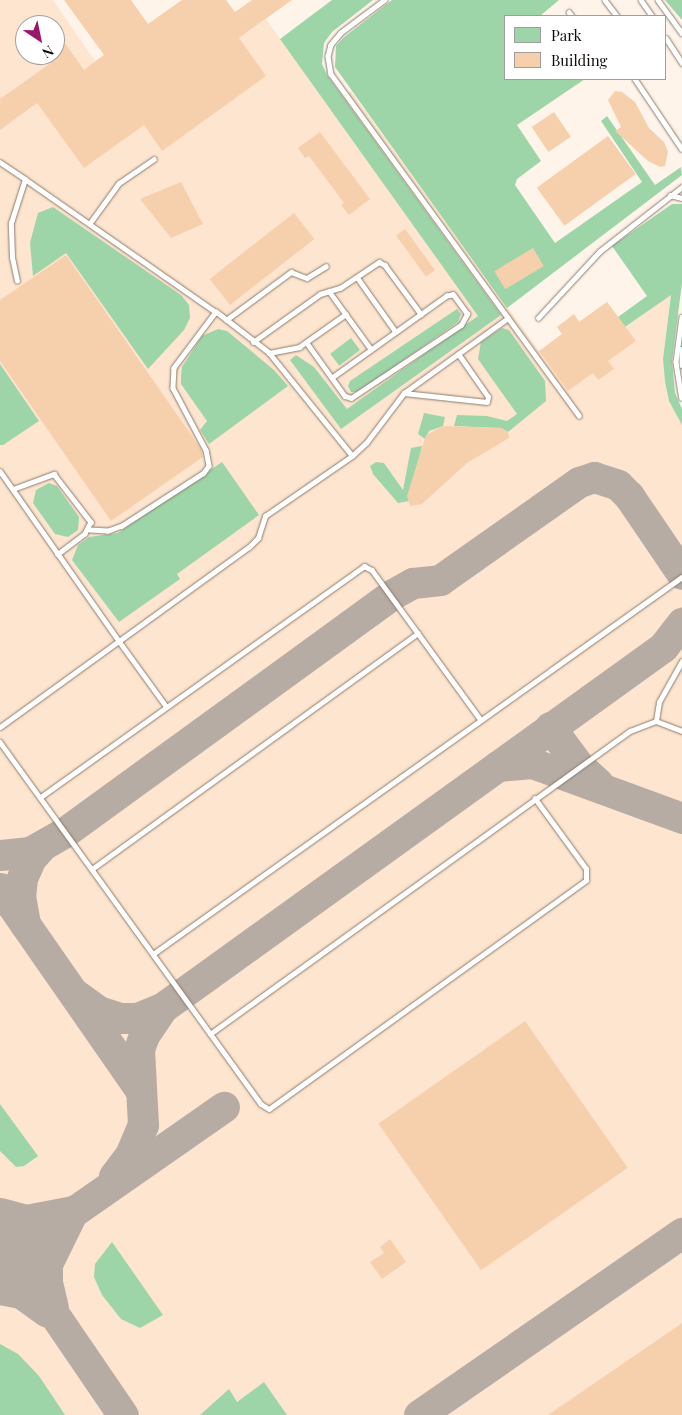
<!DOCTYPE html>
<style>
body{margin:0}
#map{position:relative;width:682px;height:1415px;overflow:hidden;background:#fff4ea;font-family:"Playfair Display",serif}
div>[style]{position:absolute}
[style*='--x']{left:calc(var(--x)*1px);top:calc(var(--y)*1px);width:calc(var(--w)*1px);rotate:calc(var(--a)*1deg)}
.built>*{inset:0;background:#fde5cf}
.green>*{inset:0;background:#9dd5a9;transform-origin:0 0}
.taxiway>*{height:31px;margin:-15.5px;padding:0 15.5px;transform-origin:15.5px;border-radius:15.5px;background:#b6aca4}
.building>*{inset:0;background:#f6d0ad;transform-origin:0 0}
.roads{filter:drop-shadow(0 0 1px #8c7c6d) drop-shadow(0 0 1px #8c7c6d)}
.service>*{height:4.5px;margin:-2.25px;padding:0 2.25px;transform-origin:2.25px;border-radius:2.25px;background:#fff}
span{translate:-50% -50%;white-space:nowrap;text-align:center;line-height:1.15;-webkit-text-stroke:5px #fff;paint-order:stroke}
.legend{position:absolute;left:504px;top:15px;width:162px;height:65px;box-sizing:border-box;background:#fff;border:1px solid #a09e9c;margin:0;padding:6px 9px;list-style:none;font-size:15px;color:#120d08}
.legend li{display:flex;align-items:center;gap:10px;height:25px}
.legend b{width:25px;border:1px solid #a09e9c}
.north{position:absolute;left:15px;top:15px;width:50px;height:50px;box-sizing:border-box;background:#fff;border:1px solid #a09e9c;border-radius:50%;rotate:146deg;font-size:14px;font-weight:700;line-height:20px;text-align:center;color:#120d08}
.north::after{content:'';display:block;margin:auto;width:18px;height:22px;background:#9b176a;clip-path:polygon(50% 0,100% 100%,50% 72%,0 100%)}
</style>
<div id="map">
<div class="built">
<div style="clip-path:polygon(evenodd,0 0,53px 0,95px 61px,182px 0,204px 0,234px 42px,266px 19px,330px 109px,351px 91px,539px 351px,562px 334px,557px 327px,574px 314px,580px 322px,607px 302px,626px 327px,671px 294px,663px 359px,665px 382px,669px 401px,682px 425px,682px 1415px,0 1415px,0 0,25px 25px,55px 25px,55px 55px,25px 55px,25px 25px)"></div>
</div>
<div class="green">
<div style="clip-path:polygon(332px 0,373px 0,332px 32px,324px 43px,322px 64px,327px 75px,501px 315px,341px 429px,290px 360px,296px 355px,314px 367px,347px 409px,478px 316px,280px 39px)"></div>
<div style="clip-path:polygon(392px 0,559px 0,540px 16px,506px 16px,506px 79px,585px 79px,517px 125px,541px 161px,517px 179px,515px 185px,555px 243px,642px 182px,601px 121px,607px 116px,655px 185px,681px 167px,682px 175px,507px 308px,335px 67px,336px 46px,343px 38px)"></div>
<div style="clip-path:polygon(665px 0,682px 0,682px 20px)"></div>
<div style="clip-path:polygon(672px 204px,682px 204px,682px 283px,672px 361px,675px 393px,682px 409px,682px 425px,669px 401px,665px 382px,663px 359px,671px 295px,625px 327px,618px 317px,647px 296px,612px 246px)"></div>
<div style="clip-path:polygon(53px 207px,181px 295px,189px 305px,190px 318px,184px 330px,148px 369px,66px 253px,33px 276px,30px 243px,38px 213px)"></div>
<div style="clip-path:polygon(457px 309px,461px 314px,458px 322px,358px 392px,351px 392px,348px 386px,350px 381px)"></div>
<div style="clip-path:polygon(502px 328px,509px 330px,545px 381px,546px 401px,508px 432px,501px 428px,454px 426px,457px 415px,487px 416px,507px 421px,517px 414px,478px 359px,481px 342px)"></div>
<div style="clip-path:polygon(218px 329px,227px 331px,274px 370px,288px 386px,209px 444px,200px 430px,207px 421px,181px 384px,181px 376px,182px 367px,202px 336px)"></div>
<div style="left:351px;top:338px;width:15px;height:26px;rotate:53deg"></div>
<div style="clip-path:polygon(0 364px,39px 421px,3px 445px,0 445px)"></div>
<div style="clip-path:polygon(424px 413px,445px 417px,443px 426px,429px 431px,425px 439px,418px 434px)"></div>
<div style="clip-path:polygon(422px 446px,409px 501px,398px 503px,373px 474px,370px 466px,376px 462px,384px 463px,403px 490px,411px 448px)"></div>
<div style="clip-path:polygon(222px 462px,259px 515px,177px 574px,180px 579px,119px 622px,72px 560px,78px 545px,89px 537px,118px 533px)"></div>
<div style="clip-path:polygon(49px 483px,57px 486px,79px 517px,78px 530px,68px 537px,55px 534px,33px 503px,36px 490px)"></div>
<div style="clip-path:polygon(0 1104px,38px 1156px,24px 1166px,16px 1167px,0 1151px)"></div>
<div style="clip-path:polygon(112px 1242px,163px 1315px,140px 1328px,121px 1319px,102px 1295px,94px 1277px,95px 1264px)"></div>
<div style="clip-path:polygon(0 1344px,18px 1354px,39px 1376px,65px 1415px,0 1415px)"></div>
<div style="clip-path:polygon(264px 1382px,287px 1415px,200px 1415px,229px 1389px,237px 1402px)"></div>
</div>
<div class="taxiway">
<div style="--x:550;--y:727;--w:49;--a:53.4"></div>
<div style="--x:579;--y:766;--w:25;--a:42"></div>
<div style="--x:498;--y:766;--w:34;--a:-5"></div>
<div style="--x:532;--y:763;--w:160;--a:20.1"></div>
<div style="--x:0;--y:855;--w:30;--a:-6"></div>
<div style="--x:30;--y:852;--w:40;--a:-29.7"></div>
<div style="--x:65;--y:832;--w:403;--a:-36"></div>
<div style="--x:391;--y:595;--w:25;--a:-29"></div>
<div style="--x:413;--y:583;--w:27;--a:-6"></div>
<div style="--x:440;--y:580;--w:170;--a:-35.2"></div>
<div style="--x:579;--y:482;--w:16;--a:-18"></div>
<div style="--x:594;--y:477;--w:25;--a:18"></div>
<div style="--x:618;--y:485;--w:16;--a:45"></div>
<div style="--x:629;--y:496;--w:94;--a:55.8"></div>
<div style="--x:0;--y:888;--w:247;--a:55.2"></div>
<div style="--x:25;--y:924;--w:27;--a:-100"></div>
<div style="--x:20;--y:897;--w:19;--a:-84"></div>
<div style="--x:22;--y:878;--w:22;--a:-66"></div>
<div style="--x:31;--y:858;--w:15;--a:-48"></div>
<div style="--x:75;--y:994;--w:29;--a:36"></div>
<div style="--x:98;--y:1011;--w:23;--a:18"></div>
<div style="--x:120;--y:1018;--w:17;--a:0"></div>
<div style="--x:137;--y:1018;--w:27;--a:-22"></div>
<div style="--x:162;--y:1008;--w:618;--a:-35.77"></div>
<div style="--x:663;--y:647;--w:31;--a:-52"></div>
<div style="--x:114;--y:1176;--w:26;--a:-53"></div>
<div style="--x:130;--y:1155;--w:33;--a:-67"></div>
<div style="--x:143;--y:1125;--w:76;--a:-93"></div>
<div style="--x:139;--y:1049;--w:15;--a:-70"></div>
<div style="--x:144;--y:1035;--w:32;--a:-56"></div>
<div style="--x:0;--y:1213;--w:27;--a:15"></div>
<div style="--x:26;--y:1220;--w:48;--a:-10.8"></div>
<div style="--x:73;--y:1211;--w:59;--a:116.1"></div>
<div style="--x:47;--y:1264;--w:18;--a:90"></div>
<div style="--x:47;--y:1282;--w:26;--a:77"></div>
<div style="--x:0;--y:1235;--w:218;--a:55.7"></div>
<div style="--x:0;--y:1263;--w:273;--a:-34.9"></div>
<div style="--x:0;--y:1289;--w:21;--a:11"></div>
<div style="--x:21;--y:1293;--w:32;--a:36"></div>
<div style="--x:419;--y:1415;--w:320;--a:-34.7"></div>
</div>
<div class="building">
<div style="clip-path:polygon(64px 0,131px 0,148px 24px,182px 0,226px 0,235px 12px,252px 0,292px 0,239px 38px,266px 76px,162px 151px,144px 125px,84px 168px,37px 103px,0 130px,0 99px,55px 60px,55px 29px,84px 70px,104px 55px)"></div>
<div style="clip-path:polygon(615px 91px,622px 92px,635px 102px,649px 128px,664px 142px,668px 152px,665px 166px,660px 167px,648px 161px,615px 131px,621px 127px,608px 100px)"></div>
<div style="left:554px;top:112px;width:30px;height:27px;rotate:56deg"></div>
<div style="clip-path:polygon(320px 132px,370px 199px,349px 215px,341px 205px,344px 203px,309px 156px,305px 158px,298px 148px)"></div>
<div style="left:608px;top:136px;width:47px;height:88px;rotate:54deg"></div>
<div style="clip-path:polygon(181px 182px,203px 224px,171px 238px,140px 199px)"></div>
<div style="left:294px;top:213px;width:33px;height:107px;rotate:52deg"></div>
<div style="left:405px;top:229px;width:51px;height:11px;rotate:54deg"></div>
<div style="left:533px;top:248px;width:21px;height:45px;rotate:59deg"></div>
<div style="clip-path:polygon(66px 255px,201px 449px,203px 457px,111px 521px,0 361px,0 300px)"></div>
<div style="clip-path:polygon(607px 302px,636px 341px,608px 361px,614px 369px,598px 380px,593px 373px,568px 391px,539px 351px,562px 334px,557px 327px,574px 314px,579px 322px)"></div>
<div style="clip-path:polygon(443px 426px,501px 428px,508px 432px,509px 438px,467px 463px,422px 504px,410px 506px,407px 496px,426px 435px)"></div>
<div style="left:525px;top:1021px;width:179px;height:179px;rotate:55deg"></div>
<div style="clip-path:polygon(390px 1239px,406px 1262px,382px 1279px,370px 1262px,384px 1253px,380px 1247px)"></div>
<div style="clip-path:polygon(682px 1323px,682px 1415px,548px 1415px,605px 1376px)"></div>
</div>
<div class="roads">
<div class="service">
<div style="--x:385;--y:0;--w:55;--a:143.1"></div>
<div style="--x:341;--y:33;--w:16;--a:130"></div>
<div style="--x:331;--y:45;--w:11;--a:105"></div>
<div style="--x:328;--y:56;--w:18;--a:81"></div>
<div style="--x:331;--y:74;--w:422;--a:54"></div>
<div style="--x:605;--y:0;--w:20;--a:53"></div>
<div style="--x:641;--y:0;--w:19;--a:55"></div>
<div style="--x:658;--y:0;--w:41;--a:54"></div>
<div style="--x:569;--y:12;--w:5;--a:53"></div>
<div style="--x:666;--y:38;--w:30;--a:57"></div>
<div style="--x:635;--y:79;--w:84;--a:56.1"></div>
<div style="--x:0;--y:162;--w:30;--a:34"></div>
<div style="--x:670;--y:195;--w:12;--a:14"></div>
<div style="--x:90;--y:223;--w:49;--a:-54.1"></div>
<div style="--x:119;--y:183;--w:42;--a:-34.4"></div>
<div style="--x:357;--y:277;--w:67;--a:54.7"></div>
<div style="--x:17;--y:281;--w:24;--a:-102"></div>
<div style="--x:12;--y:258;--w:35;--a:-92"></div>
<div style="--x:11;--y:223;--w:46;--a:-72.3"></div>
<div style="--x:25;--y:179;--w:233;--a:34.9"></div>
<div style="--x:329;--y:291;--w:72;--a:54.1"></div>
<div style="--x:682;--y:317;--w:45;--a:97.6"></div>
<div style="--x:676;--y:362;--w:36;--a:81"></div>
<div style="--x:538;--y:318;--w:91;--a:-47.2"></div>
<div style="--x:600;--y:251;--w:104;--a:-38"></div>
<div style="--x:226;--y:320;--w:81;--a:-36.4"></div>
<div style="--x:291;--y:272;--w:17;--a:21"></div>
<div style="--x:307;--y:278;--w:22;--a:-32"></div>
<div style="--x:253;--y:342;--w:82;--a:-35.6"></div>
<div style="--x:320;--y:294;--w:21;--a:-17"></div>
<div style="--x:340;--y:288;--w:47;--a:-33.7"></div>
<div style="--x:379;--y:262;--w:7;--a:27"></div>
<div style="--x:385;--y:265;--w:61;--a:53.7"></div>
<div style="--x:307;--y:343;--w:65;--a:54.4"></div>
<div style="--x:345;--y:396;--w:6;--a:18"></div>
<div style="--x:351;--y:398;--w:132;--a:-33.6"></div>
<div style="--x:461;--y:325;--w:13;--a:-61"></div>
<div style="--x:467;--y:314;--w:24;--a:-126"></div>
<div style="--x:453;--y:295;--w:6;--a:171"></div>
<div style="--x:447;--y:296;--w:141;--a:144.5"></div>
<div style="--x:682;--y:349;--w:16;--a:90"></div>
<div style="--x:269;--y:353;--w:31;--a:-11"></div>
<div style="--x:299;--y:347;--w:57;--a:-35.1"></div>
<div style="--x:404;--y:393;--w:83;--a:6.2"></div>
<div style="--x:487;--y:402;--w:5;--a:-79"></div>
<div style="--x:488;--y:397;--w:52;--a:-124.9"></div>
<div style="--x:352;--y:456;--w:19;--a:-43"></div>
<div style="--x:366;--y:443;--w:63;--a:-52.8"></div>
<div style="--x:404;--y:393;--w:128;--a:-35.8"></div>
<div style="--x:0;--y:471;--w:208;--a:55"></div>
<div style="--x:119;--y:641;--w:160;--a:-35.9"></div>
<div style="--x:249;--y:547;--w:13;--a:-45"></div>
<div style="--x:258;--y:538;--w:23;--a:-72"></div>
<div style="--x:265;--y:516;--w:106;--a:-34.6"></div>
<div style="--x:352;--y:456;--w:132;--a:-128.9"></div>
<div style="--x:269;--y:353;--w:67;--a:-142.3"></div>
<div style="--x:216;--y:312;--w:70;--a:126.9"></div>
<div style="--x:174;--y:368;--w:20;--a:93"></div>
<div style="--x:173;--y:388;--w:70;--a:62"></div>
<div style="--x:206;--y:450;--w:16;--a:79"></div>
<div style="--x:209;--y:466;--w:9;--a:126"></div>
<div style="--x:204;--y:473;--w:98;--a:147.1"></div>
<div style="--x:122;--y:526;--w:15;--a:160"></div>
<div style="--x:108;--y:531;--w:18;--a:-177"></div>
<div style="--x:13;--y:489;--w:44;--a:-20.1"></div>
<div style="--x:54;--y:474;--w:61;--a:52.4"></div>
<div style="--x:91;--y:522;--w:13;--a:117"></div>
<div style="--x:85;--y:534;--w:34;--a:143"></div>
<div style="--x:656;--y:721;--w:19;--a:-81"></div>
<div style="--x:659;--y:702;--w:47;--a:-60.7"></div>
<div style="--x:0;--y:727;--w:147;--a:-35.9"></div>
<div style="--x:119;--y:641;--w:80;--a:54.1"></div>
<div style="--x:0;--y:742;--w:446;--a:54.2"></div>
<div style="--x:261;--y:1104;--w:9;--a:32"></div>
<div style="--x:269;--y:1109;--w:391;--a:-35.8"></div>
<div style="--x:586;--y:880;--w:11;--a:-90"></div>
<div style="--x:586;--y:869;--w:87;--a:-126.1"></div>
<div style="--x:42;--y:796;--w:396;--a:-35.5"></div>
<div style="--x:364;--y:566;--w:9;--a:27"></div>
<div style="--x:372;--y:570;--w:185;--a:54"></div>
<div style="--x:92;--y:869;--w:402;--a:-35.9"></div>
<div style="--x:153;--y:954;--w:650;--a:-35.48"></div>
<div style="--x:210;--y:1034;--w:518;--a:-35.81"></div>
<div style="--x:630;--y:731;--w:28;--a:-21"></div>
<div style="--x:656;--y:721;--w:28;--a:21"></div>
</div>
</div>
<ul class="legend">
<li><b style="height:14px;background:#9dd5a9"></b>Park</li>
<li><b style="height:14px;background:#f6d0ad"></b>Building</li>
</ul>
<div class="north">N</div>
</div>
